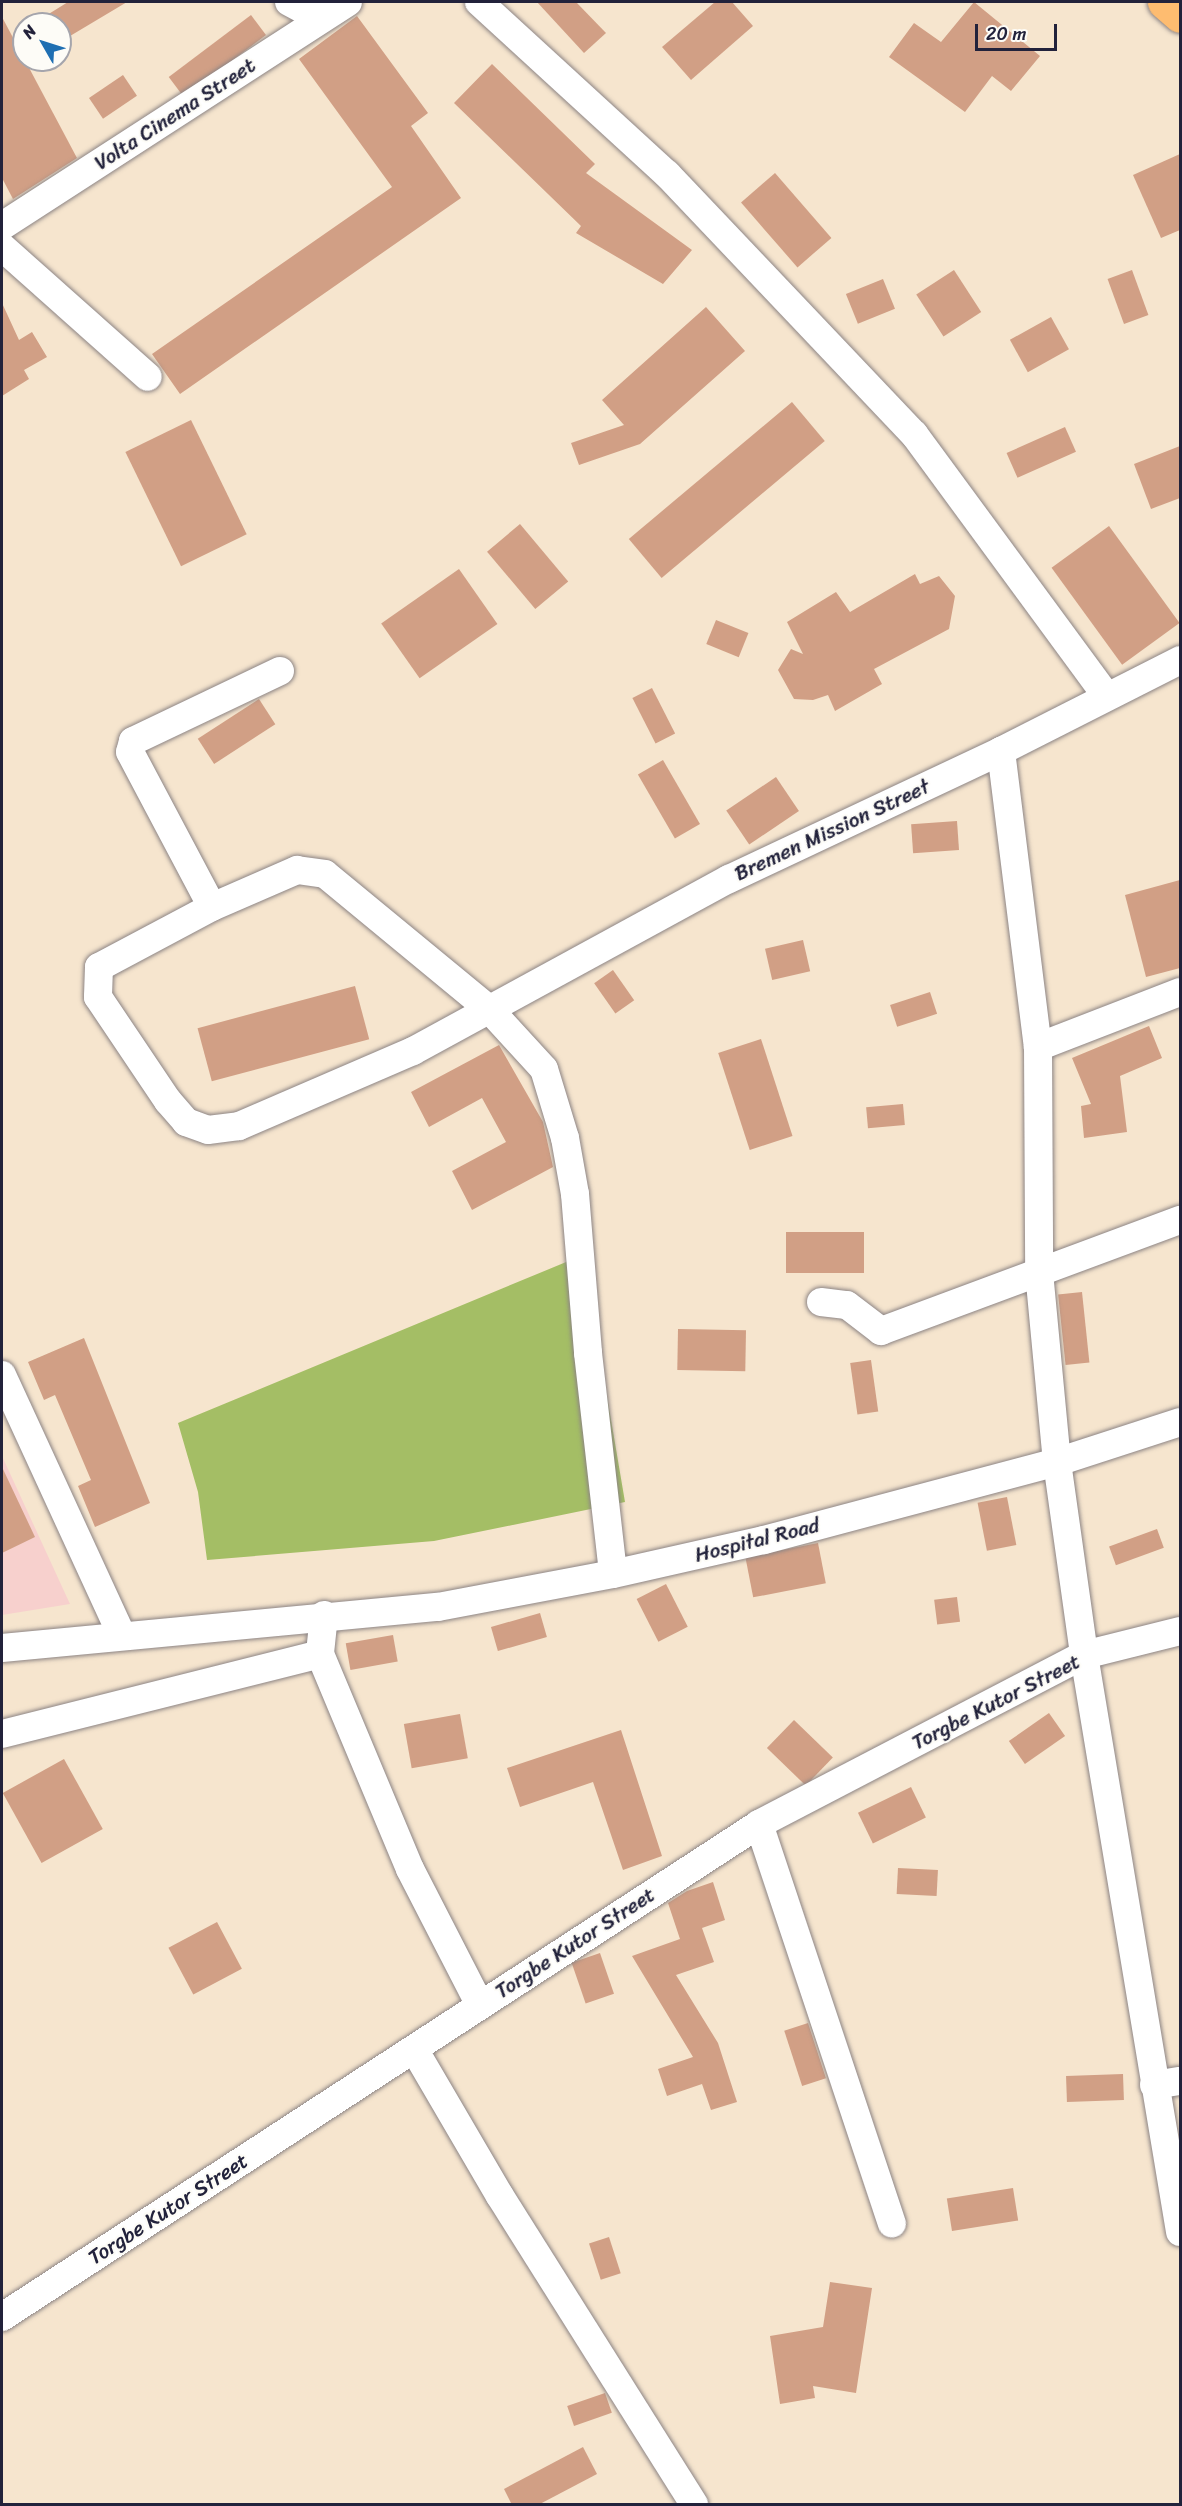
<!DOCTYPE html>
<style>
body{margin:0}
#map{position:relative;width:1182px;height:2506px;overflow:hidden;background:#f6e5ce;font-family:Sriracha,sans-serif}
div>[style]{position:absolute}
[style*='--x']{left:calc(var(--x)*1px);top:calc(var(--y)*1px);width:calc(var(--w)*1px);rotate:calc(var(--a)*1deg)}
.built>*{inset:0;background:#f7d0cd}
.green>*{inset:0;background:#a4be65}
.building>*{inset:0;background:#d19f85;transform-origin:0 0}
.roads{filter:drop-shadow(0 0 2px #8c8484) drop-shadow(0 0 2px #8c8484)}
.minor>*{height:28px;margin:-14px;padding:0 14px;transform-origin:14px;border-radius:14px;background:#fff}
.highway>*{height:33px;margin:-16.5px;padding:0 16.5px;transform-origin:16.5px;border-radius:16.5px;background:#febc70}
span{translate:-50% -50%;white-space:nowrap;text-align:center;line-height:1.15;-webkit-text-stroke:4.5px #fdfcf7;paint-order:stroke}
.street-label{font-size:21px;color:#22223b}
.frame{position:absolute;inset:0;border:3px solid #22223b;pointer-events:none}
.north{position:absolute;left:12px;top:12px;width:60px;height:60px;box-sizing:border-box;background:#fdfcf7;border:2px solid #a5a5ac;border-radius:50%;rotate:309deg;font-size:16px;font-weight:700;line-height:24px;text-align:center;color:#22223b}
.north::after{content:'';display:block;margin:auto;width:21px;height:27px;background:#1f6fb2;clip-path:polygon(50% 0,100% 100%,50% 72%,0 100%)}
.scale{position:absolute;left:975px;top:24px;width:82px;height:27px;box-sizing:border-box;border:3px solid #22223b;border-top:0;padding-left:8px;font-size:18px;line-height:21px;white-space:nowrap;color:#22223b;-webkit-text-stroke:4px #fdfcf7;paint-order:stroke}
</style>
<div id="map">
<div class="built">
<div style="clip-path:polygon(2px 1456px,70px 1604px,2px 1615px)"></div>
</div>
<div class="green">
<div style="clip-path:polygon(583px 1255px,625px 1502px,434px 1541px,207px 1560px,198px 1492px,178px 1423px)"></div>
</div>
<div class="building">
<div style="clip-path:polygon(68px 2px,127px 2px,60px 42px,60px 24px,41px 24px,39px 20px)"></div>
<div style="clip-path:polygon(537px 2px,576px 2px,606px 33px,584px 53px)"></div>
<div style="clip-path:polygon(715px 2px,732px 2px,753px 26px,691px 80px,662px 47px)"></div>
<div style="clip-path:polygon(974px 2px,1040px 56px,1011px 91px,992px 76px,965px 112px,889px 57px,914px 23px,941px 42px)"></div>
<div style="left:251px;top:15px;width:25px;height:103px;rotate:53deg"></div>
<div style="clip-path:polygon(357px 16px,428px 113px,411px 126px,461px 198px,180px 394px,152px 354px,392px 187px,299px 59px)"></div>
<div style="clip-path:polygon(2px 17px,77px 158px,13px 199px,2px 178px)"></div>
<div style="clip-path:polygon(492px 64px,595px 164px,586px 173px,692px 250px,663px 284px,576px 233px,581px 226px,454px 103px)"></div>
<div style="left:123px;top:75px;width:25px;height:41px;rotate:56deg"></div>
<div style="clip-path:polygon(1180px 154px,1180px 230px,1161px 238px,1133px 175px)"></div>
<div style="left:775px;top:173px;width:86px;height:45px;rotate:49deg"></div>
<div style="left:954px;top:270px;width:50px;height:45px;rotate:57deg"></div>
<div style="left:1132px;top:270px;width:48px;height:26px;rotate:70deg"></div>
<div style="left:883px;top:279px;width:32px;height:40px;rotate:68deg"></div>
<div style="clip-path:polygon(2px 303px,19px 340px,32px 332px,47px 357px,24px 370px,29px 379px,2px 396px)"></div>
<div style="clip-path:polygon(706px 307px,745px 351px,640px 444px,579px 465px,571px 443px,624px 425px,602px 400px)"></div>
<div style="left:1051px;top:317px;width:37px;height:47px;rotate:61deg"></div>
<div style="left:792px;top:402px;width:51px;height:213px;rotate:50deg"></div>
<div style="left:191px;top:420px;width:127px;height:73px;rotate:64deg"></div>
<div style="left:1065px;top:427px;width:27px;height:64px;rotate:66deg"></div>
<div style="clip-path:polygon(1180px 446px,1180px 498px,1151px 509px,1134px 464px)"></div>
<div style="left:520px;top:524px;width:75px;height:43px;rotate:50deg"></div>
<div style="left:1109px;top:526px;width:120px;height:71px;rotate:54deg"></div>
<div style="left:459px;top:569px;width:67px;height:95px;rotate:55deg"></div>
<div style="clip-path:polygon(915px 574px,920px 584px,939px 576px,955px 596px,949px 629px,874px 669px,882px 684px,835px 711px,828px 695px,813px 700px,794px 699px,778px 670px,791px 649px,803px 654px,787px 622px,836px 592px,850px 612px)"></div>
<div style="left:716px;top:620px;width:35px;height:26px;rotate:22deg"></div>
<div style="left:652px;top:688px;width:51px;height:22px;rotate:63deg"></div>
<div style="left:259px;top:699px;width:30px;height:73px;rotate:57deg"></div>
<div style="left:663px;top:760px;width:74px;height:29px;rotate:60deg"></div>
<div style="left:776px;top:777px;width:41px;height:60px;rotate:56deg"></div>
<div style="left:957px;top:821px;width:29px;height:46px;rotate:86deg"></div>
<div style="clip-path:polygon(1180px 880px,1180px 968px,1146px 977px,1125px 895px)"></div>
<div style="left:803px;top:940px;width:32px;height:39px;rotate:77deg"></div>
<div style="left:613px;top:970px;width:37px;height:23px;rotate:55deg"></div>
<div style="left:355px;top:986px;width:55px;height:163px;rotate:75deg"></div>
<div style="left:930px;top:992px;width:23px;height:42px;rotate:72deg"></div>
<div style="clip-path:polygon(1149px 1026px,1162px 1058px,1120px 1076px,1127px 1132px,1084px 1138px,1081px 1106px,1091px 1104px,1072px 1058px)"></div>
<div style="left:761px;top:1039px;width:102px;height:45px;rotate:72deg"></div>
<div style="clip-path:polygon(499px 1045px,543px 1122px,553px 1167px,472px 1210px,452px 1171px,506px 1142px,482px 1098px,429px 1127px,411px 1092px)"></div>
<div style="left:903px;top:1104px;width:21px;height:37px;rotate:85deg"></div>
<div style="left:864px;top:1232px;width:41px;height:78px;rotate:90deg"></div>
<div style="left:1082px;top:1292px;width:71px;height:24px;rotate:84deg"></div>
<div style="left:678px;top:1329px;width:68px;height:41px;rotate:1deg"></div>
<div style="clip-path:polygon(84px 1338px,150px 1503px,95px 1527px,78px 1486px,91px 1480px,55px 1395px,44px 1400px,28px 1362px)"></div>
<div style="left:871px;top:1360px;width:52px;height:21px;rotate:82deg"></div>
<div style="clip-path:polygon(2px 1467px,35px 1537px,2px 1553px)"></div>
<div style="left:1007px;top:1497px;width:49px;height:30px;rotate:79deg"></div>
<div style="left:1157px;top:1529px;width:20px;height:51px;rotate:70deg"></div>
<div style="left:818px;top:1543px;width:41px;height:74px;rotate:79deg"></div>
<div style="left:666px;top:1584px;width:48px;height:33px;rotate:63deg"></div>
<div style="left:957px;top:1597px;width:25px;height:23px;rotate:83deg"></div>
<div style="left:540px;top:1613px;width:25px;height:51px;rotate:74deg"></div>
<div style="left:393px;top:1635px;width:27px;height:48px;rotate:80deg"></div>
<div style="left:1049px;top:1713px;width:28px;height:49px;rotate:55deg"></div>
<div style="left:460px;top:1714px;width:45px;height:57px;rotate:80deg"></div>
<div style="left:794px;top:1720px;width:54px;height:39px;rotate:44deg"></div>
<div style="clip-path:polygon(621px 1730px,662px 1856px,623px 1870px,593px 1782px,520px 1807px,507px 1768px)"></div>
<div style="left:64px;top:1759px;width:80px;height:70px;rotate:61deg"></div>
<div style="left:911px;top:1787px;width:34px;height:59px;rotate:64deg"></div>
<div style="left:898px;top:1868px;width:40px;height:26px;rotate:3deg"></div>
<div style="clip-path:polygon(713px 1882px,725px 1920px,702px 1928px,714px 1962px,676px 1975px,718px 2043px,737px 2102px,711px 2110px,702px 2084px,667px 2096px,658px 2069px,693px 2057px,632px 1956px,680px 1939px,668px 1903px,687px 1891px)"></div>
<div style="left:217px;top:1922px;width:53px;height:55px;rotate:62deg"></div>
<div style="left:600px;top:1953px;width:43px;height:30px;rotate:71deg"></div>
<div style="left:808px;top:2023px;width:58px;height:25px;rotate:72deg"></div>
<div style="left:1123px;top:2074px;width:26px;height:57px;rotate:88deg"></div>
<div style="left:1013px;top:2188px;width:33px;height:67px;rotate:81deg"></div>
<div style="left:609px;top:2237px;width:38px;height:21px;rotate:72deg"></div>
<div style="clip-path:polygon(830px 2282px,872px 2288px,856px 2393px,813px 2386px,815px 2398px,780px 2404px,770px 2336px,823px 2327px)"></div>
<div style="left:605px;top:2393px;width:21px;height:40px;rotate:71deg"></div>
<div style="clip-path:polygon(583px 2447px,597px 2474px,538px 2505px,512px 2505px,504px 2489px)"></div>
</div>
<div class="roads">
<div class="minor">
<div style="--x:289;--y:2;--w:36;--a:28"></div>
<div style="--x:479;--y:2;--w:255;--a:42.5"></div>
<div style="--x:667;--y:174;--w:359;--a:46.5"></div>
<div style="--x:914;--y:434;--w:324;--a:53.7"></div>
<div style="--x:2;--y:226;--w:412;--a:-32.9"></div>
<div style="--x:2;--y:247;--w:195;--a:41.7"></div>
<div style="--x:280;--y:671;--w:163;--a:154.5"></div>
<div style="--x:133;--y:741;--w:11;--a:105"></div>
<div style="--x:130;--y:752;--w:175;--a:62.1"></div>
<div style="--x:212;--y:907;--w:128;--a:152"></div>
<div style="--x:99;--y:967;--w:30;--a:92"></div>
<div style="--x:98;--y:997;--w:125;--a:56.1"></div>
<div style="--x:168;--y:1101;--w:28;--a:49"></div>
<div style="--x:186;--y:1122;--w:23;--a:20"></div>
<div style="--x:208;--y:1130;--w:31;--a:-7"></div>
<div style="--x:239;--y:1126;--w:189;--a:-23.3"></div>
<div style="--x:413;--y:1051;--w:360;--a:-28.6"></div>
<div style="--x:729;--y:879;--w:301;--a:-25.2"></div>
<div style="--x:1001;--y:751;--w:201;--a:-26.9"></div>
<div style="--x:1001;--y:751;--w:298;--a:82.9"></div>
<div style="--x:1038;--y:1047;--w:225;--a:89.7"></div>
<div style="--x:1039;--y:1272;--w:191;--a:84.6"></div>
<div style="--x:1057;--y:1462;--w:195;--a:82"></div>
<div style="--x:1084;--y:1655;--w:585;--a:80.55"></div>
<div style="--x:212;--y:907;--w:93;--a:-23.5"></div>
<div style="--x:297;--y:870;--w:28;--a:8"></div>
<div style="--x:325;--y:874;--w:212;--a:39.5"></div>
<div style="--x:489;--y:1009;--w:81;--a:47.5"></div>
<div style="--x:544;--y:1069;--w:72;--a:73.1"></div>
<div style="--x:565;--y:1138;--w:57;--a:79.9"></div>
<div style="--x:575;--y:1194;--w:160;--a:85.3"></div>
<div style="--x:588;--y:1353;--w:222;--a:83.5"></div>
<div style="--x:1038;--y:1047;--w:152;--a:-21.2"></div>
<div style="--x:821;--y:1302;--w:26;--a:7"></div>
<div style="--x:847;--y:1305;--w:43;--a:37.4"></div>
<div style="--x:881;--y:1331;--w:319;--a:-20.4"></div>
<div style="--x:2;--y:1375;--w:285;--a:65.3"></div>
<div style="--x:324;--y:1615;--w:39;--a:96"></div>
<div style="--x:320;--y:1654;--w:233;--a:67.3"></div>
<div style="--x:410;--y:1869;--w:153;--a:62.8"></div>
<div style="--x:2;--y:1648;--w:438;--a:-5.4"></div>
<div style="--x:438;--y:1607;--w:178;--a:-10.7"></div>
<div style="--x:613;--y:1574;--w:155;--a:-12.7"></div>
<div style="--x:764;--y:1540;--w:303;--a:-14.9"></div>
<div style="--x:1057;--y:1462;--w:129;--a:-18"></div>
<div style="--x:2;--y:1734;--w:328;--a:-14.1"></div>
<div style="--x:759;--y:1824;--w:421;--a:71.6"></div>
<div style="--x:414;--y:2049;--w:170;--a:59.7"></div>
<div style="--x:500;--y:2196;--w:364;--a:57.8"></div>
<div style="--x:1154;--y:2085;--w:26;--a:-9"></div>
<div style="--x:2;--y:2317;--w:903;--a:-33.07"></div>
<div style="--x:759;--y:1824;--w:366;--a:-27.5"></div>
<div style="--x:1084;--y:1655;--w:99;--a:-14"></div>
</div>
<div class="highway">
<div style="--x:1164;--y:2;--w:21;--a:41"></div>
</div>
</div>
<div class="street-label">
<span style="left:175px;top:114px;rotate:-33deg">Volta Cinema Street</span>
<span style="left:832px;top:830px;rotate:-25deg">Bremen Mission Street</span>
<span style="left:757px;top:1540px;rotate:-14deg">Hospital Road</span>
<span style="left:996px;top:1702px;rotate:-27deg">Torgbe Kutor Street</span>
<span style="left:575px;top:1943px;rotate:-33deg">Torgbe Kutor Street</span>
<span style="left:168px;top:2209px;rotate:-33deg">Torgbe Kutor Street</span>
</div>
<div class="frame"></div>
<div class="north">N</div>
<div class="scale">20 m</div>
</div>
